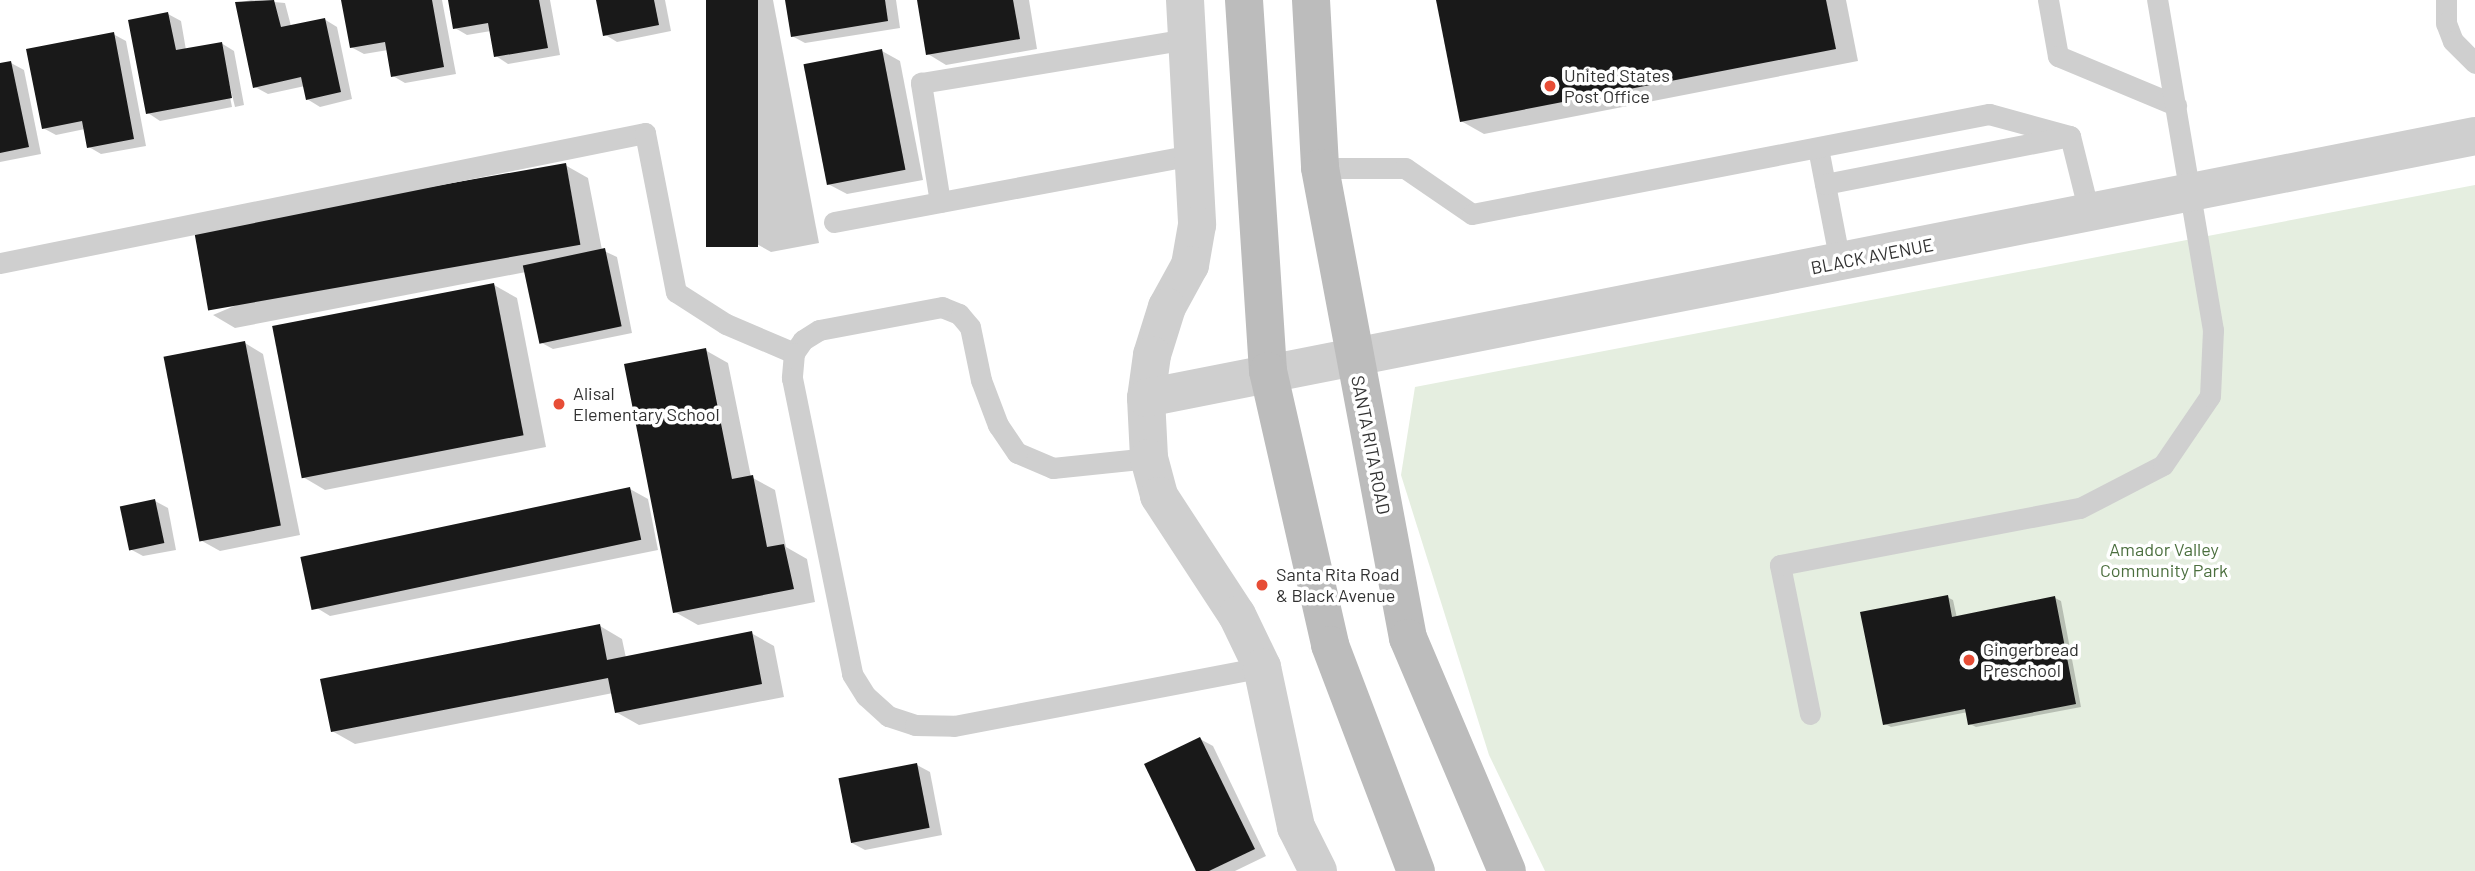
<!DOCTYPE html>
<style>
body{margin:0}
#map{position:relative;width:2475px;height:871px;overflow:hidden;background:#fff;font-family:Barlow,sans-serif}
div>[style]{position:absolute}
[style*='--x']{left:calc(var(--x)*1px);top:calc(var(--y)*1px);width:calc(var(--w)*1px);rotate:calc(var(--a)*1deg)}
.green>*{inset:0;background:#e5eee0}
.shadow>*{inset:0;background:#0003}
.building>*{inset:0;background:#191919;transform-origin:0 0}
.lane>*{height:21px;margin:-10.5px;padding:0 10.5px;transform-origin:10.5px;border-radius:10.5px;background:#cfcfcf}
.street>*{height:38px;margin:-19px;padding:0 19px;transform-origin:19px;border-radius:19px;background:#cfcfcf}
.secondary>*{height:38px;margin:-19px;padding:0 19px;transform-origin:19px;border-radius:19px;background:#bcbcbc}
.dots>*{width:19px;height:19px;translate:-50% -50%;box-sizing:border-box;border:4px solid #fff;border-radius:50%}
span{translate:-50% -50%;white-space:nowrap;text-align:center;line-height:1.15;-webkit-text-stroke:7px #fff;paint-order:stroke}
.poi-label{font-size:18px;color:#323232}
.left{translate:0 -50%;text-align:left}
.street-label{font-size:18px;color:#323232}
.park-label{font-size:18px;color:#4b6f3e}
</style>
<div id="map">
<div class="green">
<div style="clip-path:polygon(2475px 185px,2475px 871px,1545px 871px,1489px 755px,1401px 475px,1415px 387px)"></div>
</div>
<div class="shadow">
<div style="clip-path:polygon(251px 0,285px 3px,291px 26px,324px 19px,337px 27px,352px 99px,320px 107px,307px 99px,305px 86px,268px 94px,255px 87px,237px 3px)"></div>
<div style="clip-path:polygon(343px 0,442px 0,456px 74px,405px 83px,393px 76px,388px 50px,364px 54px,351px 47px)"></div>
<div style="clip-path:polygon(450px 0,550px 0,560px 55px,508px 64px,496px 56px,491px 31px,467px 35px,455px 28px)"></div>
<div style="clip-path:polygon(598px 0,665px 0,671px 31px,617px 42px,604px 34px)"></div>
<div style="clip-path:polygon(708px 0,773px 0,819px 243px,771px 252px,753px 242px)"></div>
<div style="clip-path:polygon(787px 0,896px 0,900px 28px,805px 43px,792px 36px)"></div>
<div style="clip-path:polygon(919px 0,1029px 0,1037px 49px,946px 65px,928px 54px)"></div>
<div style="clip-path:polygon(1438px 0,1846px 0,1858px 61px,1484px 134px,1461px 121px)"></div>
<div style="clip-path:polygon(168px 14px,181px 21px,186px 50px,221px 43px,234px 51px,244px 105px,235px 107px,221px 50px,232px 107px,160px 121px,148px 113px)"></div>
<div style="clip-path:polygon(113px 34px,126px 41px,146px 146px,101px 154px,89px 147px,85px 129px,56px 135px,43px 128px)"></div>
<div style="clip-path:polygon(882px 51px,900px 61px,923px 180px,847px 194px,828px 184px)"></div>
<div style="clip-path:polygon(11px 63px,24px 70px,41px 154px,0 162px,0 65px)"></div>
<div style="clip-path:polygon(565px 165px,588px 178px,602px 250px,617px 257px,632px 333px,553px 349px,540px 342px,526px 272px,235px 328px,213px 315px)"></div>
<div style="clip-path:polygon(494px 285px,517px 298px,546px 447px,325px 490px,303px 477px)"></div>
<div style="clip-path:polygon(245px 343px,263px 354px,300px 535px,220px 551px,202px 541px)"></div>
<div style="clip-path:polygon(705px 350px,728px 363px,751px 477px,775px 490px,786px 547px,807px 559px,815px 602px,698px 625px,675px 612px)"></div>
<div style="clip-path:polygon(630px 489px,648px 499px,658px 550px,330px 616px,312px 605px)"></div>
<div style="clip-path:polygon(155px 501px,168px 508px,176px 550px,143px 556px,130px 549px)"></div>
<div style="clip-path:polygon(1947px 597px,1953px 600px,1957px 618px,2055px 598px,2061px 601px,2081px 707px,1976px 727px,1970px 724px,1968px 712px,1891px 727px,1885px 724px)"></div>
<div style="clip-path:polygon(600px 626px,622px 639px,626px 658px,751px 633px,774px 646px,784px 697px,639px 725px,616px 712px,613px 693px,355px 744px,332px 731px)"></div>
<div style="clip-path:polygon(1200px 739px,1213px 746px,1266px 856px,1235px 871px,1198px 871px)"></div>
<div style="clip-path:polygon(917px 765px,930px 772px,942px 835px,865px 850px,852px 843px)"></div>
</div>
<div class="building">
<div style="clip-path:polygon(274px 0,281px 27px,325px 18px,341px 92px,306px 100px,301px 77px,253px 88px,235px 2px)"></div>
<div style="clip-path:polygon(341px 0,432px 0,444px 67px,391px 77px,385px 42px,350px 48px)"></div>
<div style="clip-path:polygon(448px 0,539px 0,548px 48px,494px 57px,488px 23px,453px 29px)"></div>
<div style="clip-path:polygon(596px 0,654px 0,659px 25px,603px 36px)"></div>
<div style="left:706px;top:0;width:52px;height:247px"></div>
<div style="clip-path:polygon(785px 0,885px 0,888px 21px,791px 37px)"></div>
<div style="clip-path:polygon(917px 0,1013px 0,1020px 39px,926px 55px)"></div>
<div style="clip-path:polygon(1436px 0,1826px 0,1836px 49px,1460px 122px)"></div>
<div style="clip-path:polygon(168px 12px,176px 50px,222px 42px,232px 98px,146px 114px,128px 20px)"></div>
<div style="clip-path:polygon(114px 32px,134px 139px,87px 148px,82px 121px,42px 129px,26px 49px)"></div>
<div style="left:882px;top:49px;width:123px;height:80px;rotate:79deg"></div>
<div style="clip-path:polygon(11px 61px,29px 147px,0 153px,0 63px)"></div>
<div style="left:566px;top:163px;width:83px;height:378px;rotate:80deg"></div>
<div style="left:605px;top:248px;width:80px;height:84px;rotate:78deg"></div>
<div style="left:494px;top:283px;width:155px;height:226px;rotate:79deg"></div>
<div style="left:245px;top:341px;width:188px;height:83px;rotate:79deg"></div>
<div style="clip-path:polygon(706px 348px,732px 479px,753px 475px,767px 547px,784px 544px,794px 589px,673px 613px,624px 364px)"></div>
<div style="left:630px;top:487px;width:54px;height:337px;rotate:78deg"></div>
<div style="left:155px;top:499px;width:45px;height:36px;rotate:78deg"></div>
<div style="clip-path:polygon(1948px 595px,1952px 617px,2055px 596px,2076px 704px,1968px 725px,1965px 709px,1883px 725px,1860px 612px)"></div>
<div style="clip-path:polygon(600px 624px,607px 660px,752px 631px,762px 684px,615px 713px,608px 678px,331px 732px,320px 679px)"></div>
<div style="clip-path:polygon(1200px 737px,1255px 849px,1209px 871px,1196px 871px,1144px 764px)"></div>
<div style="left:917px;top:763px;width:66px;height:80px;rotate:79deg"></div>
</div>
<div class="lane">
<div style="--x:2048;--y:0;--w:57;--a:79.9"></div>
<div style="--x:2058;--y:56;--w:128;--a:22.6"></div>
<div style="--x:2446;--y:0;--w:23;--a:90"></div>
<div style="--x:2446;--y:23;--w:19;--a:69"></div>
<div style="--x:2453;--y:41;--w:31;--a:45"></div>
<div style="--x:1818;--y:148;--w:116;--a:79.1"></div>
<div style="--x:1320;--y:168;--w:85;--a:0"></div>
<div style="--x:1405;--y:168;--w:81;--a:34.5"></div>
<div style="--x:1472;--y:214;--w:527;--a:-10.95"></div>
<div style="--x:1989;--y:114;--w:84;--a:15.2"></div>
<div style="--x:2070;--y:136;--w:78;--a:76"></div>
<div style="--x:1825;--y:184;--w:245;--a:-11.1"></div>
<div style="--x:940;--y:202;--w:121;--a:-99.1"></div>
<div style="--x:921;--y:83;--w:269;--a:-9.4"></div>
<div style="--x:834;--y:222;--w:365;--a:-10.6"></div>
<div style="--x:0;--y:263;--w:658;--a:-11.4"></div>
<div style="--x:645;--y:133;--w:162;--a:79"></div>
<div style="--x:676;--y:292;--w:59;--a:32.6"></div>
<div style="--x:726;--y:324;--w:74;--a:23.1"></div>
<div style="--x:1149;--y:458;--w:97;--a:174.1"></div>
<div style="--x:1053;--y:468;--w:39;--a:-157"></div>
<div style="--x:1017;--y:453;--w:34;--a:-124"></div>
<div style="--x:998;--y:425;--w:48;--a:-110.7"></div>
<div style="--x:981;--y:380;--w:54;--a:-101.7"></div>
<div style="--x:970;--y:327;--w:17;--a:-130"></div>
<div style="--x:959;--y:314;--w:18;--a:-158"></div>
<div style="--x:942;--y:307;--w:125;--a:169.4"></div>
<div style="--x:819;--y:330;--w:19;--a:148"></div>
<div style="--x:803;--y:340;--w:16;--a:125"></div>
<div style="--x:794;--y:353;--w:25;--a:95"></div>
<div style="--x:792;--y:378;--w:302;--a:78.5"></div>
<div style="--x:852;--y:674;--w:26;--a:58"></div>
<div style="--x:866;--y:696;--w:30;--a:42"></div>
<div style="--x:888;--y:716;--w:28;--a:18"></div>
<div style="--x:915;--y:725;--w:39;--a:1"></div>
<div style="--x:954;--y:726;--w:314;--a:-10.8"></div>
<div style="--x:1810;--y:714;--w:152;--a:-101.4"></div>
<div style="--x:1780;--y:565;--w:305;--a:-10.8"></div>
<div style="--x:2080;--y:508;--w:93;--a:-27.4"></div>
<div style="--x:2163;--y:465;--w:83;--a:-55.7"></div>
<div style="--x:2210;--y:396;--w:66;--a:-87.4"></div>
<div style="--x:2213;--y:330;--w:335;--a:-99.6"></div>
</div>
<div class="street">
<div style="--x:1185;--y:0;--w:225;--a:86.9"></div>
<div style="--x:1197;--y:225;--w:41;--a:99.9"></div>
<div style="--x:1190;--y:265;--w:48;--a:118.7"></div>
<div style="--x:1167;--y:307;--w:50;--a:107.4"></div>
<div style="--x:1152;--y:355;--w:43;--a:97.9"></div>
<div style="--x:1146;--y:398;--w:60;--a:87.1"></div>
<div style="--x:1149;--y:458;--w:39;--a:75"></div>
<div style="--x:1159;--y:496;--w:142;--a:56.8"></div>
<div style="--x:1237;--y:615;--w:58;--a:64.3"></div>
<div style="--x:1262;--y:667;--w:164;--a:78"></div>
<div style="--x:1296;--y:827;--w:49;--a:63.4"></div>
<div style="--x:1146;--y:398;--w:1355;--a:-11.15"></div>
</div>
<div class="secondary">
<div style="--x:1244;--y:0;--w:372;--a:86.3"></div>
<div style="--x:1268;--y:371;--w:281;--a:77.2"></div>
<div style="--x:1330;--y:645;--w:242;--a:69.2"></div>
<div style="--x:1311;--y:0;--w:168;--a:86.9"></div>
<div style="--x:1320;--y:168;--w:478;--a:79.4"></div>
<div style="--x:1408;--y:638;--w:253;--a:67"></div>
</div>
<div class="dots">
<div style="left:1550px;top:86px;background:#e74d36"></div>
<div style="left:559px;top:404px;background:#e74d36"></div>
<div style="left:1262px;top:585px;background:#e74d36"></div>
<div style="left:1969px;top:660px;background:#e74d36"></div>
</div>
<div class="poi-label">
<span class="left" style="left:1564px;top:86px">United States<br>Post Office</span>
<span class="left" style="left:573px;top:404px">Alisal<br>Elementary School</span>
<span class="left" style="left:1276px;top:585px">Santa Rita Road<br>&amp; Black Avenue</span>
<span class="left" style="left:1983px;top:660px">Gingerbread<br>Preschool</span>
</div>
<div class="street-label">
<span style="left:1872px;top:256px;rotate:-11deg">BLACK AVENUE</span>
<span style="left:1371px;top:445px;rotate:79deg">SANTA RITA ROAD</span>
</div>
<div class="park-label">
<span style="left:2164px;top:560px">Amador Valley<br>Community Park</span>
</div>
</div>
